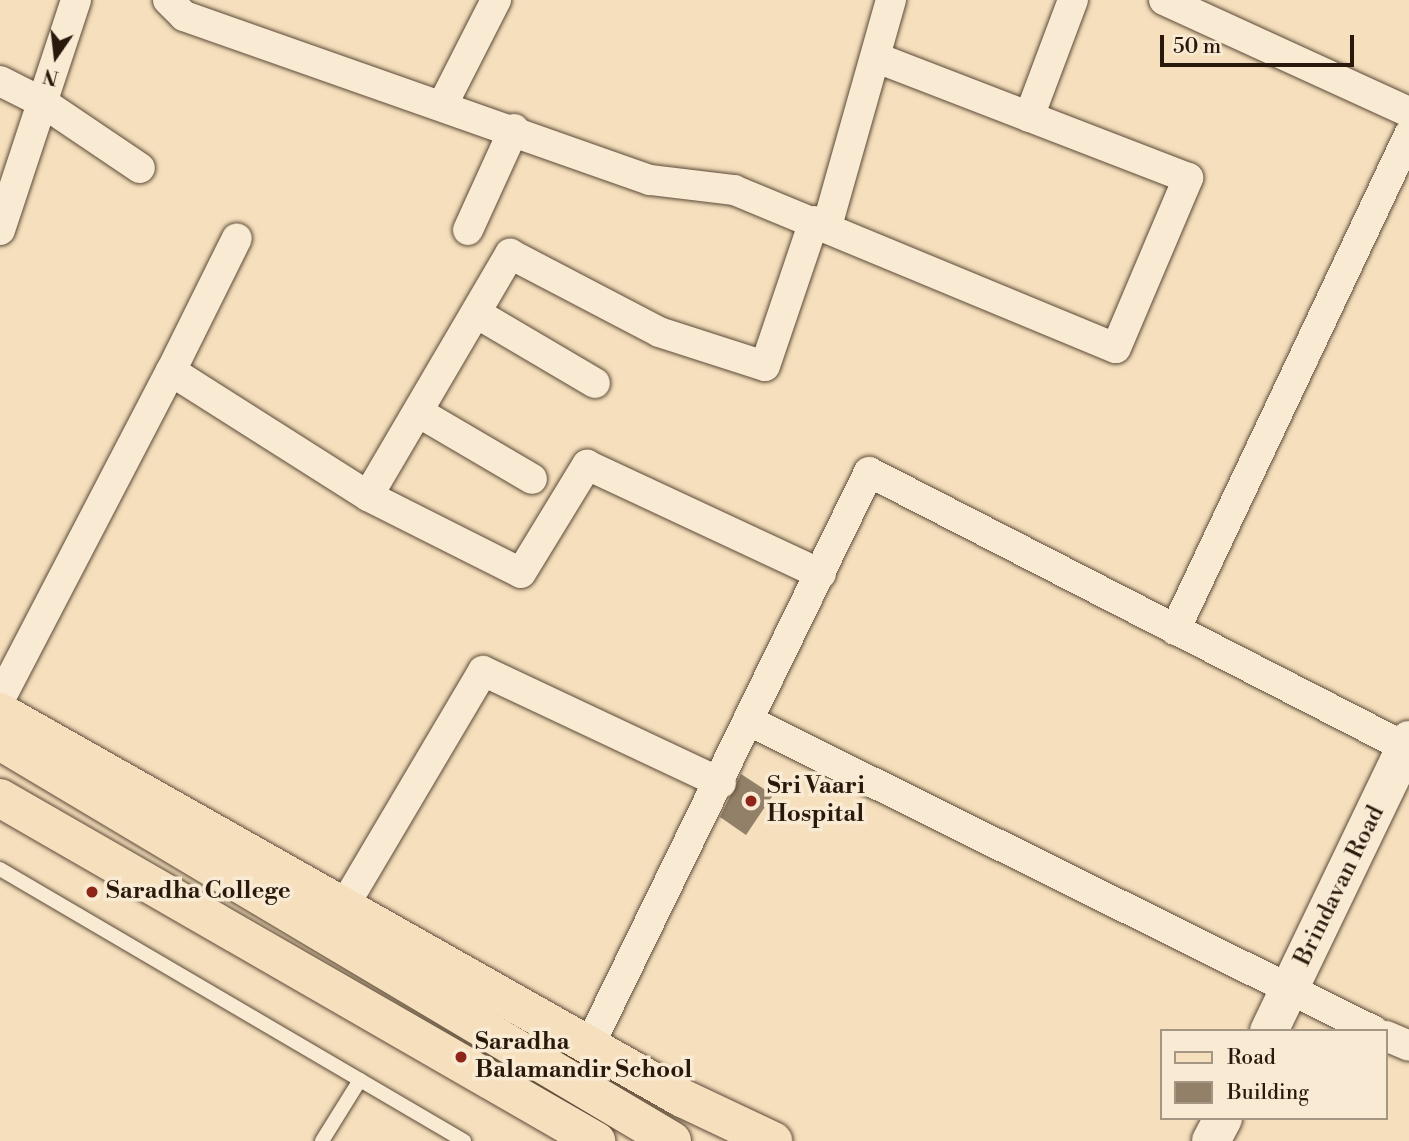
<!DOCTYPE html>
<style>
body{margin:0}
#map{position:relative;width:1409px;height:1141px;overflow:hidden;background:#f5dfbc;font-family:"Libre Bodoni",serif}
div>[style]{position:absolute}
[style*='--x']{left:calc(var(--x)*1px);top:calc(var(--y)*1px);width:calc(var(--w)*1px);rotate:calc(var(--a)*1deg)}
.building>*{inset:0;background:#938068}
.roads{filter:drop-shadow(0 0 2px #5c4a38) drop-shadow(0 0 2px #5c4a38)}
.lane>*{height:14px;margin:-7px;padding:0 7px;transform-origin:7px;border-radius:7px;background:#f8ead3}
.street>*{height:30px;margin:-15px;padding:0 15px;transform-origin:15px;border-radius:15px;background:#f8ead3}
.secondary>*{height:38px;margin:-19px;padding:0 19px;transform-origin:19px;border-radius:19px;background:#f8ead3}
.primary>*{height:38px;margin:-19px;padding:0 19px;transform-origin:19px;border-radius:19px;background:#f5dfbc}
.dots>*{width:19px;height:19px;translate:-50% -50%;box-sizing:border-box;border:4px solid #f8ead3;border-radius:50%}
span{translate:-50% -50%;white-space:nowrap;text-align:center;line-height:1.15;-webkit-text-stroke:7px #f8ead3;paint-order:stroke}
.poi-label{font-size:24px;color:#29190c;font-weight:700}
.left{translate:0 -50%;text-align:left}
.street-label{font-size:24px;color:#29190c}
.legend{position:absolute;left:1160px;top:1029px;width:228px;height:91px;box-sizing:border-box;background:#f8ead3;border:2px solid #a59683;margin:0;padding:9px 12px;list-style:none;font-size:21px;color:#29190c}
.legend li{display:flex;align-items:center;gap:14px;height:35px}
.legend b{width:35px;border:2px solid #a59683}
.north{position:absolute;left:21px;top:21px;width:70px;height:70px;-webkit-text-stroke:5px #f8ead3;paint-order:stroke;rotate:194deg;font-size:19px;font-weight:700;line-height:28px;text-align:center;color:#29190c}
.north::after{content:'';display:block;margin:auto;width:24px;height:32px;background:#29190c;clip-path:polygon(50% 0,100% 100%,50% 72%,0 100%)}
.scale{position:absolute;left:1160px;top:35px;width:194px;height:32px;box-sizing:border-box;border:4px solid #29190c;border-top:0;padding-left:9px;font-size:21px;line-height:24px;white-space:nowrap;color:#29190c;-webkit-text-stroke:5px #f8ead3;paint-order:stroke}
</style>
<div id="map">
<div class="building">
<div style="clip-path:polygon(741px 774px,773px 795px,746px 835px,720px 817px)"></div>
</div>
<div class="roads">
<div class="lane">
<div style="--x:0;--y:869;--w:538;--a:30.38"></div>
<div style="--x:322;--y:1141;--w:72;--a:-58.1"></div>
</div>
<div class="street">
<div style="--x:168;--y:0;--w:23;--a:45"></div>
<div style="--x:184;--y:16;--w:494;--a:19.4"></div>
<div style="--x:650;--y:180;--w:85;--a:6.8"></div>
<div style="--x:734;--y:190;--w:413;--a:22.5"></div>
<div style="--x:1116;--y:348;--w:185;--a:-67"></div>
<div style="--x:1188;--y:178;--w:331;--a:-158.9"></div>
<div style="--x:1164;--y:0;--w:269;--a:24.6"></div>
<div style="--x:0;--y:81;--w:47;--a:26.6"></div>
<div style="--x:42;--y:102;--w:118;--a:34"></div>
<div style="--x:443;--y:104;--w:117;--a:-63"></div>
<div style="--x:1029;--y:117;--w:125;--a:-69.4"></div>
<div style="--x:827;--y:226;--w:235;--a:-74.2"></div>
<div style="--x:0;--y:230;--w:242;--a:-71.7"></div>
<div style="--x:468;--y:230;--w:111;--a:-65.5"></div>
<div style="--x:476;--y:313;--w:138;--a:30.5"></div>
<div style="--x:171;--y:371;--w:148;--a:-63.6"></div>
<div style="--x:418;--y:412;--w:132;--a:30.4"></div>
<div style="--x:368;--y:496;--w:171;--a:26.7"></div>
<div style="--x:521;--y:573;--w:127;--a:-58.6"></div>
<div style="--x:587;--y:465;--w:258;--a:25"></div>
<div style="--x:1175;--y:630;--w:548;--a:-64.7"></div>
<div style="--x:0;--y:699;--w:370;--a:-62.5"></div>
<div style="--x:171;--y:371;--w:233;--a:32.4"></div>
<div style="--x:368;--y:496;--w:281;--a:-59.6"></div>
<div style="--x:510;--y:254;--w:168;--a:27.6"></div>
<div style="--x:659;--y:332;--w:111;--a:17.8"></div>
<div style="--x:765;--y:366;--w:153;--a:-71.3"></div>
<div style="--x:751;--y:722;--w:695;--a:26.38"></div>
<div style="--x:344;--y:906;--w:273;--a:-59.4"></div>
<div style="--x:483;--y:671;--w:263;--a:25.2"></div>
<div style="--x:1386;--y:1036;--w:25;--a:23"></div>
<div style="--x:590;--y:1044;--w:636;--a:-64"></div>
<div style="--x:869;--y:472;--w:602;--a:27.16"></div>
</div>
<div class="secondary">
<div style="--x:1269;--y:1031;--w:323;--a:-64.3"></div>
<div style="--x:1211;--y:1141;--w:26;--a:-62"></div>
</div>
<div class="primary">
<div style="--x:0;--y:712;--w:784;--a:29.51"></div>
<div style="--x:682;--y:1098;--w:101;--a:25.3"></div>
<div style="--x:0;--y:741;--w:782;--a:30.76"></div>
<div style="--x:0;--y:798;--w:688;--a:29.92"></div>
</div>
</div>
<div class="dots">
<div style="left:751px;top:801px;background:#8f2418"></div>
<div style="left:92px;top:892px;background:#8f2418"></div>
<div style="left:461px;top:1057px;background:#8f2418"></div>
</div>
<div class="poi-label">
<span class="left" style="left:767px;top:801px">Sri Vaari<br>Hospital</span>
<span class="left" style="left:106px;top:892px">Saradha College</span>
<span class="left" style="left:475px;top:1057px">Saradha<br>Balamandir School</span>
</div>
<div class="street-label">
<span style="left:1340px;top:886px;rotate:-64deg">Brindavan Road</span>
</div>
<ul class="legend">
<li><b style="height:9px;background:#f5dfbc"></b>Road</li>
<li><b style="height:19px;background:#938068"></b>Building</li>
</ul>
<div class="north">N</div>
<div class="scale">50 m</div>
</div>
